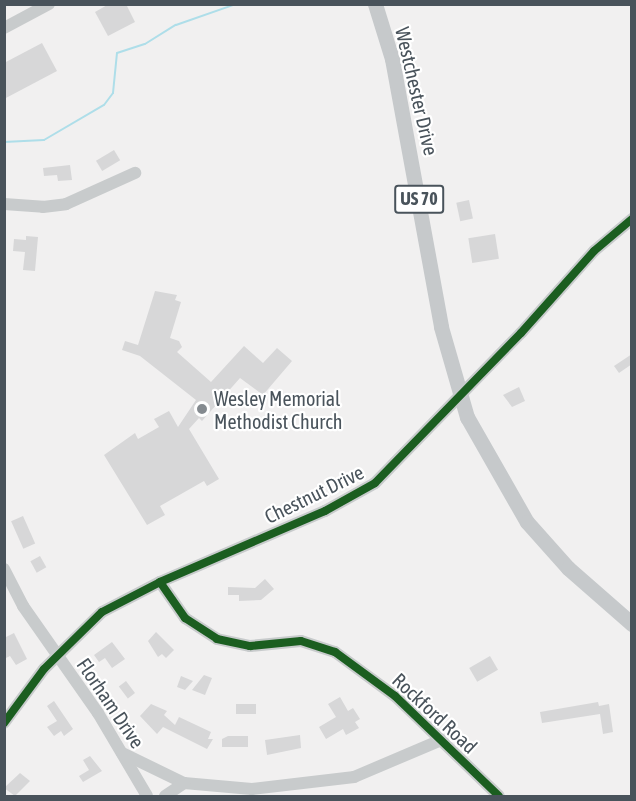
<!DOCTYPE html>
<style>
body{margin:0}
#map{position:relative;width:636px;height:801px;overflow:hidden;background:#f1f0f0;font-family:"Asap Condensed",sans-serif}
div>[style]{position:absolute}
[style*='--x']{left:calc(var(--x)*1px);top:calc(var(--y)*1px);width:calc(var(--w)*1px);rotate:calc(var(--a)*1deg)}
.stream>*{height:2px;margin:-1px;padding:0 1px;transform-origin:1px;border-radius:1px;background:#aedee9}
.building>*{inset:0;background:#d7d7d8;transform-origin:0 0}
.minor>*{height:12px;margin:-6px;padding:0 6px;transform-origin:6px;border-radius:6px;background:#c8cbcc}
.major>*{height:15px;margin:-7.5px;padding:0 7.5px;transform-origin:7.5px;border-radius:7.5px;background:#c6c9cb}
.cycleway>*{height:8px;margin:-4px;padding:0 4px;transform-origin:4px;border-radius:4px;background:#1b5e20}
.dots>*{width:16px;height:16px;translate:-50% -50%;box-sizing:border-box;border:3px solid #fff;border-radius:50%}
span{translate:-50% -50%;white-space:nowrap;text-align:center;line-height:1.15;-webkit-text-stroke:4.5px #fff;paint-order:stroke}
.shield-label span{padding:2px 4px;background:#fff;border:2px solid;border-radius:4px;-webkit-text-stroke-width:0}
.shield-label{font-size:18px;color:#49535b;font-weight:700}
.street-label{font-size:20px;color:#49535b}
.poi-label{font-size:20px;color:#49535b}
.left{translate:0 -50%;text-align:left}
.frame{position:absolute;inset:0;border:6px solid #49535b;pointer-events:none}
</style>
<div id="map">
<div class="stream">
<div style="--x:4;--y:142;--w:40;--a:-2.9"></div>
<div style="--x:44;--y:140;--w:69;--a:-30.3"></div>
<div style="--x:104;--y:105;--w:15;--a:-53"></div>
<div style="--x:113;--y:93;--w:40;--a:-84.3"></div>
<div style="--x:117;--y:53;--w:29;--a:-18"></div>
<div style="--x:145;--y:44;--w:36;--a:-32"></div>
<div style="--x:176;--y:25;--w:64;--a:-19.3"></div>
</div>
<div class="building">
<div style="clip-path:polygon(109px 4px,126px 4px,135px 22px,108px 36px,95px 12px)"></div>
<div style="clip-path:polygon(42px 43px,57px 71px,4px 99px,4px 63px)"></div>
<div style="left:114px;top:150px;width:12px;height:21px;rotate:59deg"></div>
<div style="clip-path:polygon(70px 165px,72px 180px,58px 181px,57px 175px,44px 176px,43px 168px)"></div>
<div style="left:469px;top:200px;width:19px;height:13px;rotate:78deg"></div>
<div style="left:495px;top:234px;width:25px;height:27px;rotate:81deg"></div>
<div style="clip-path:polygon(26px 236px,38px 237px,35px 271px,23px 270px,25px 252px,13px 251px,14px 239px,26px 240px)"></div>
<div style="clip-path:polygon(155px 291px,177px 295px,175px 300px,181px 302px,170px 338px,179px 341px,182px 347px,177px 352px,211px 382px,244px 346px,263px 363px,277px 348px,292px 361px,263px 395px,240px 378px,202px 421px,199px 418px,189px 429px,219px 479px,207px 486px,204px 481px,160px 506px,165px 515px,147px 525px,104px 455px,135px 433px,138px 439px,159px 427px,154px 419px,169px 411px,178px 427px,196px 400px,140px 356px,122px 350px,125px 341px,138px 345px)"></div>
<div style="clip-path:polygon(632px 354px,632px 364px,619px 373px,614px 366px)"></div>
<div style="clip-path:polygon(519px 387px,525px 401px,512px 407px,503px 395px)"></div>
<div style="left:23px;top:516px;width:30px;height:13px;rotate:66deg"></div>
<div style="left:40px;top:556px;width:13px;height:11px;rotate:61deg"></div>
<div style="clip-path:polygon(265px 579px,274px 589px,261px 600px,239px 601px,239px 595px,228px 595px,228px 587px,255px 588px)"></div>
<div style="clip-path:polygon(156px 632px,174px 650px,166px 658px,162px 654px,158px 657px,148px 641px)"></div>
<div style="clip-path:polygon(14px 633px,27px 659px,16px 665px,10px 656px,4px 659px,4px 638px)"></div>
<div style="clip-path:polygon(112px 642px,125px 659px,112px 668px,105px 658px,99px 662px,94px 655px)"></div>
<div style="left:490px;top:656px;width:16px;height:24px;rotate:60deg"></div>
<div style="clip-path:polygon(204px 675px,212px 678px,205px 695px,192px 690px)"></div>
<div style="clip-path:polygon(181px 676px,193px 681px,185px 690px,177px 687px)"></div>
<div style="left:126px;top:681px;width:15px;height:9px;rotate:53deg"></div>
<div style="clip-path:polygon(340px 697px,348px 711px,353px 708px,360px 719px,355px 722px,359px 728px,346px 735px,343px 729px,326px 739px,319px 727px,336px 717px,328px 704px)"></div>
<div style="clip-path:polygon(54px 701px,73px 729px,64px 736px,61px 731px,54px 736px,47px 727px,57px 721px,47px 706px)"></div>
<div style="clip-path:polygon(598px 702px,599px 706px,609px 704px,613px 732px,603px 734px,600px 714px,542px 723px,540px 712px)"></div>
<div style="clip-path:polygon(151px 704px,167px 711px,164px 715px,175px 725px,179px 717px,211px 732px,208px 739px,213px 739px,207px 749px,163px 727px,157px 734px,140px 716px)"></div>
<div style="left:256px;top:704px;width:10px;height:20px;rotate:90deg"></div>
<div style="clip-path:polygon(300px 735px,301px 748px,267px 755px,265px 740px)"></div>
<div style="clip-path:polygon(228px 736px,248px 736px,248px 747px,222px 747px,222px 739px)"></div>
<div style="clip-path:polygon(90px 756px,102px 771px,83px 782px,79px 776px,89px 770px,83px 760px)"></div>
<div style="clip-path:polygon(20px 773px,30px 781px,15px 796px,4px 788px)"></div>
</div>
<div class="minor">
<div style="--x:4;--y:28;--w:51;--a:-28.1"></div>
<div style="--x:4;--y:204;--w:39;--a:4"></div>
<div style="--x:43;--y:207;--w:23;--a:-7"></div>
<div style="--x:66;--y:204;--w:76;--a:-24.2"></div>
<div style="--x:4;--y:569;--w:42;--a:62.8"></div>
<div style="--x:23;--y:606;--w:131;--a:55"></div>
<div style="--x:98;--y:713;--w:96;--a:59.4"></div>
<div style="--x:160;--y:582;--w:44;--a:55.2"></div>
<div style="--x:185;--y:618;--w:38;--a:33"></div>
<div style="--x:217;--y:639;--w:34;--a:12"></div>
<div style="--x:250;--y:646;--w:51;--a:-5.6"></div>
<div style="--x:301;--y:641;--w:36;--a:18"></div>
<div style="--x:335;--y:652;--w:74;--a:36.3"></div>
<div style="--x:395;--y:696;--w:144;--a:43.9"></div>
<div style="--x:4;--y:723;--w:67;--a:-53.5"></div>
<div style="--x:44;--y:669;--w:81;--a:-44.5"></div>
<div style="--x:102;--y:612;--w:65;--a:-27.3"></div>
<div style="--x:160;--y:582;--w:180;--a:-23.3"></div>
<div style="--x:325;--y:511;--w:57;--a:-29.2"></div>
<div style="--x:375;--y:483;--w:209;--a:-45.8"></div>
<div style="--x:521;--y:333;--w:110;--a:-48.3"></div>
<div style="--x:594;--y:251;--w:50;--a:-40.1"></div>
<div style="--x:122;--y:753;--w:69;--a:25.8"></div>
<div style="--x:184;--y:783;--w:68;--a:5"></div>
<div style="--x:252;--y:789;--w:103;--a:-6.7"></div>
<div style="--x:354;--y:777;--w:95;--a:-23"></div>
<div style="--x:165;--y:796;--w:23;--a:-34"></div>
</div>
<div class="major">
<div style="--x:375;--y:4;--w:58;--a:72.8"></div>
<div style="--x:392;--y:59;--w:272;--a:79.6"></div>
<div style="--x:441;--y:327;--w:94;--a:73.9"></div>
<div style="--x:467;--y:417;--w:121;--a:60.3"></div>
<div style="--x:527;--y:522;--w:62;--a:48.3"></div>
<div style="--x:568;--y:568;--w:85;--a:41.2"></div>
</div>
<div class="cycleway">
<div style="--x:160;--y:582;--w:44;--a:55.2"></div>
<div style="--x:185;--y:618;--w:38;--a:33"></div>
<div style="--x:217;--y:639;--w:34;--a:12"></div>
<div style="--x:250;--y:646;--w:51;--a:-5.6"></div>
<div style="--x:301;--y:641;--w:36;--a:18"></div>
<div style="--x:335;--y:652;--w:74;--a:36.3"></div>
<div style="--x:395;--y:696;--w:144;--a:43.9"></div>
<div style="--x:4;--y:723;--w:67;--a:-53.5"></div>
<div style="--x:44;--y:669;--w:81;--a:-44.5"></div>
<div style="--x:102;--y:612;--w:65;--a:-27.3"></div>
<div style="--x:160;--y:582;--w:180;--a:-23.3"></div>
<div style="--x:325;--y:511;--w:57;--a:-29.2"></div>
<div style="--x:375;--y:483;--w:209;--a:-45.8"></div>
<div style="--x:521;--y:333;--w:110;--a:-48.3"></div>
<div style="--x:594;--y:251;--w:50;--a:-40.1"></div>
</div>
<div class="dots">
<div style="left:202px;top:409px;background:#848a8f"></div>
</div>
<div class="shield-label">
<span style="left:419px;top:199px">US 70</span>
</div>
<div class="street-label">
<span style="left:417px;top:91px;rotate:77deg">Westchester Drive</span>
<span style="left:314px;top:494px;rotate:-26deg">Chestnut Drive</span>
<span style="left:111px;top:703px;rotate:56deg">Florham Drive</span>
<span style="left:435px;top:713px;rotate:43deg">Rockford Road</span>
</div>
<div class="poi-label">
<span class="left" style="left:214px;top:410px">Wesley Memorial<br>Methodist Church</span>
</div>
<div class="frame"></div>
</div>
